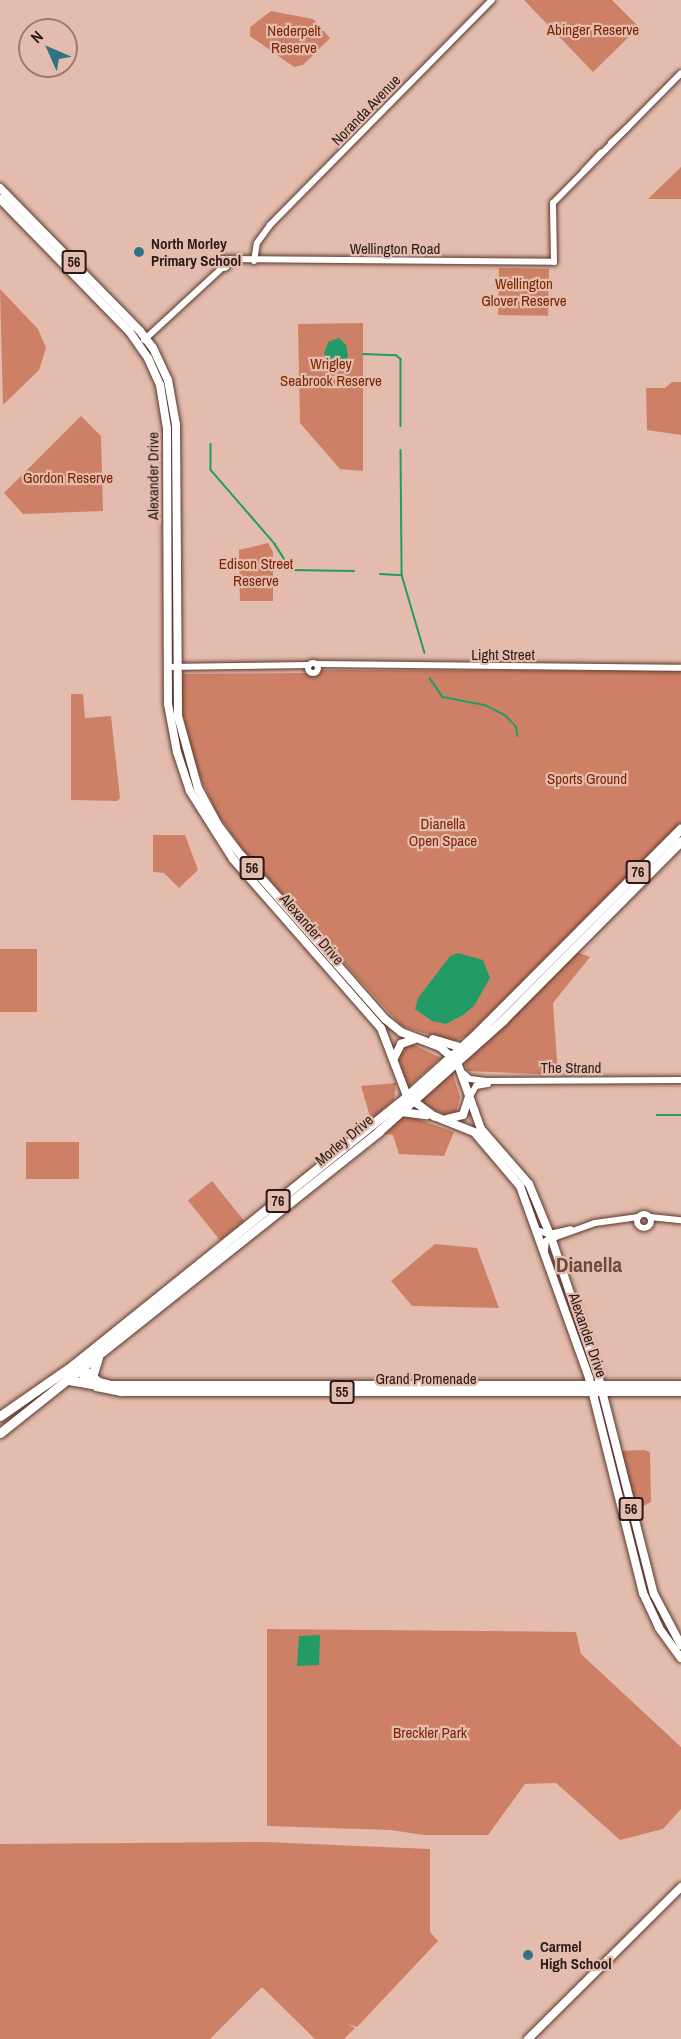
<!DOCTYPE html>
<style>
body{margin:0}
#map{position:relative;width:681px;height:2039px;overflow:hidden;background:#e4bcae;font-family:"Archivo Narrow",sans-serif}
div>[style]{position:absolute}
[style*='--x']{left:calc(var(--x)*1px);top:calc(var(--y)*1px);width:calc(var(--w)*1px);rotate:calc(var(--a)*1deg)}
.green>*{inset:0;background:#ce8066;transform-origin:0 0}
.water>*{inset:0;background:#239b67}
.stream>*{height:1.5px;margin:-0.75px;padding:0 0.75px;transform-origin:0.75px;border-radius:0.75px;background:#239b67}
.roads{filter:drop-shadow(0 0 2px #59382d) drop-shadow(0 0 2px #59382d)}
.minor>*{height:6px;margin:-3px;padding:0 3px;transform-origin:3px;border-radius:3px;background:#fff}
.minor>.ring{margin:-3px;padding:0;box-sizing:content-box;background:none;border:6px solid #fff;border-radius:50%}
.major>*{height:8px;margin:-4px;padding:0 4px;transform-origin:4px;border-radius:4px;background:#fff}
.highway>*{height:9px;margin:-4.5px;padding:0 4.5px;transform-origin:4.5px;border-radius:4.5px;background:#fff}
.dots>*{width:16px;height:16px;translate:-50% -50%;box-sizing:border-box;border:3px solid #e4bcae;border-radius:50%}
span{translate:-50% -50%;white-space:nowrap;text-align:center;line-height:1.15;-webkit-text-stroke:4.5px #e4bcae;paint-order:stroke}
.shield-label span{padding:2px 4px;background:#e4bcae;border:2px solid;border-radius:4px;-webkit-text-stroke-width:0}
.shield-label{font-size:14px;color:#2a1b17;font-weight:700}
.park-label{font-size:15px;color:#7c2500}
.street-label{font-size:15px;color:#2a1b17}
.poi-label{font-size:15px;color:#2a1b17;font-weight:700}
.left{translate:0 -50%;text-align:left}
.district-label{font-size:21px;color:#6c4a3f;font-weight:700}
.north{position:absolute;left:18px;top:18px;width:60px;height:60px;box-sizing:border-box;background:#e4bcae;border:2px solid #9a7c72;border-radius:50%;rotate:315deg;font-size:16px;font-weight:700;line-height:24px;text-align:center;color:#2a1b17}
.north::after{content:'';display:block;margin:auto;width:21px;height:27px;background:#317385;clip-path:polygon(50% 0,100% 100%,50% 72%,0 100%)}
</style>
<div id="map">
<div class="green">
<div style="clip-path:polygon(524px 0,612px 0,639px 27px,593px 72px)"></div>
<div style="clip-path:polygon(271px 11px,313px 19px,330px 38px,303px 65px,294px 67px,250px 36px,250px 27px)"></div>
<div style="clip-path:polygon(681px 167px,681px 199px,648px 199px)"></div>
<div style="left:499px;top:268px;width:50px;height:47px;rotate:1deg"></div>
<div style="clip-path:polygon(0 289px,38px 329px,46px 348px,39px 370px,3px 405px)"></div>
<div style="clip-path:polygon(363px 323px,363px 471px,340px 469px,300px 423px,298px 324px)"></div>
<div style="clip-path:polygon(672px 382px,681px 382px,681px 435px,647px 430px,646px 388px,665px 388px)"></div>
<div style="clip-path:polygon(81px 416px,101px 436px,103px 511px,23px 514px,4px 493px)"></div>
<div style="clip-path:polygon(268px 543px,273px 552px,273px 601px,240px 601px,239px 550px)"></div>
<div style="clip-path:polygon(318px 670px,681px 671px,681px 824px,467px 1036px,453px 1042px,401px 1026px,247px 855px,218px 815px,194px 764px,182px 711px,182px 674px,306px 673px)"></div>
<div style="clip-path:polygon(71px 694px,83px 694px,85px 718px,111px 716px,120px 798px,117px 801px,71px 800px)"></div>
<div style="clip-path:polygon(153px 835px,185px 835px,198px 870px,179px 888px,164px 873px,153px 872px)"></div>
<div style="left:0;top:949px;width:37px;height:63px"></div>
<div style="clip-path:polygon(577px 952px,590px 957px,553px 1003px,558px 1075px,468px 1071px,464px 1061px)"></div>
<div style="clip-path:polygon(410px 1043px,441px 1058px,407px 1088px,397px 1055px,400px 1047px)"></div>
<div style="clip-path:polygon(452px 1071px,460px 1097px,456px 1113px,444px 1115px,418px 1101px)"></div>
<div style="clip-path:polygon(396px 1083px,394px 1100px,371px 1120px,361px 1086px)"></div>
<div style="clip-path:polygon(406px 1115px,454px 1132px,444px 1156px,399px 1154px,393px 1135px,380px 1133px)"></div>
<div style="left:79px;top:1142px;width:37px;height:53px;rotate:90deg"></div>
<div style="left:212px;top:1181px;width:51px;height:31px;rotate:51deg"></div>
<div style="clip-path:polygon(435px 1244px,477px 1248px,499px 1308px,412px 1306px,391px 1281px)"></div>
<div style="clip-path:polygon(644px 1450px,650px 1452px,651px 1502px,632px 1512px,618px 1451px)"></div>
<div style="clip-path:polygon(267px 1629px,576px 1632px,581px 1654px,681px 1747px,681px 1809px,663px 1829px,620px 1840px,556px 1783px,525px 1784px,488px 1835px,423px 1835px,391px 1830px,267px 1826px)"></div>
<div style="clip-path:polygon(265px 1842px,430px 1849px,430px 1932px,438px 1941px,357px 2027px,347px 2024px,355px 2028px,344px 2039px,315px 2039px,262px 1987px,210px 2039px,0 2039px,0 1844px)"></div>
</div>
<div class="water">
<div style="clip-path:polygon(339px 338px,346px 345px,348px 355px,344px 368px,327px 361px,324px 353px,328px 342px)"></div>
<div style="clip-path:polygon(458px 953px,483px 960px,490px 978px,474px 1006px,463px 1015px,446px 1024px,432px 1021px,415px 1009px,418px 998px,450px 956px)"></div>
<div style="clip-path:polygon(320px 1635px,319px 1665px,297px 1666px,299px 1636px)"></div>
</div>
<div class="stream">
<div style="--x:363;--y:354;--w:33;--a:2"></div>
<div style="--x:396;--y:355;--w:6;--a:39"></div>
<div style="--x:401;--y:359;--w:67;--a:90"></div>
<div style="--x:211;--y:444;--w:26;--a:90"></div>
<div style="--x:211;--y:470;--w:98;--a:49.1"></div>
<div style="--x:275;--y:544;--w:31;--a:58"></div>
<div style="--x:291;--y:570;--w:63;--a:0.9"></div>
<div style="--x:401;--y:450;--w:125;--a:89.5"></div>
<div style="--x:402;--y:575;--w:81;--a:73.6"></div>
<div style="--x:380;--y:574;--w:22;--a:3"></div>
<div style="--x:430;--y:678;--w:23;--a:56"></div>
<div style="--x:443;--y:697;--w:43;--a:10.8"></div>
<div style="--x:485;--y:705;--w:22;--a:27"></div>
<div style="--x:505;--y:715;--w:16;--a:45"></div>
<div style="--x:516;--y:726;--w:10;--a:79"></div>
<div style="--x:657;--y:1115;--w:24;--a:0"></div>
</div>
<div class="roads">
<div class="minor">
<div style="--x:611;--y:143;--w:22;--a:-43"></div>
<div style="--x:584;--y:171;--w:25;--a:-47"></div>
<div class="ring" style="left:218.5px;top:258.5px;width:3px;height:3px"></div>
<div style="--x:225;--y:259;--w:329;--a:0.5"></div>
<div style="--x:554;--y:262;--w:59;--a:-91"></div>
<div style="--x:553;--y:203;--w:182;--a:-45.4"></div>
<div style="--x:254;--y:261;--w:18;--a:-81"></div>
<div style="--x:257;--y:243;--w:22;--a:-54"></div>
<div style="--x:270;--y:225;--w:316;--a:-45.4"></div>
<div style="--x:144;--y:340;--w:108;--a:-42.7"></div>
<div class="ring" style="left:308px;top:663px;width:4px;height:4px"></div>
<div style="--x:317;--y:664;--w:364;--a:0.6"></div>
<div style="--x:167;--y:667;--w:142;--a:-0.8"></div>
<div style="--x:463;--y:1073;--w:9;--a:41"></div>
<div style="--x:470;--y:1079;--w:16;--a:7"></div>
<div style="--x:486;--y:1081;--w:195;--a:-0.3"></div>
<div style="--x:470;--y:1096;--w:12;--a:-59"></div>
<div style="--x:476;--y:1086;--w:12;--a:-9"></div>
<div class="ring" style="left:637px;top:1214px;width:8px;height:8px"></div>
<div style="--x:650;--y:1217;--w:31;--a:6"></div>
<div style="--x:537;--y:1230;--w:20;--a:20"></div>
<div style="--x:556;--y:1237;--w:41;--a:-19.7"></div>
<div style="--x:595;--y:1223;--w:44;--a:-7.8"></div>
<div style="--x:545;--y:1250;--w:9;--a:-84"></div>
<div style="--x:546;--y:1241;--w:11;--a:-45"></div>
<div style="--x:554;--y:1233;--w:17;--a:-13"></div>
</div>
<div class="major">
<div style="--x:0;--y:188;--w:200;--a:45.6"></div>
<div style="--x:140;--y:331;--w:21;--a:53"></div>
<div style="--x:153;--y:348;--w:35;--a:65"></div>
<div style="--x:168;--y:380;--w:46;--a:79.9"></div>
<div style="--x:176;--y:425;--w:291;--a:89.6"></div>
<div style="--x:178;--y:716;--w:75;--a:74.5"></div>
<div style="--x:198;--y:788;--w:42;--a:61.6"></div>
<div style="--x:218;--y:825;--w:38;--a:53"></div>
<div style="--x:241;--y:855;--w:218;--a:48.7"></div>
<div style="--x:385;--y:1019;--w:21;--a:39"></div>
<div style="--x:401;--y:1032;--w:42;--a:21"></div>
<div style="--x:440;--y:1047;--w:23;--a:41"></div>
<div style="--x:457;--y:1062;--w:71;--a:70.3"></div>
<div style="--x:481;--y:1129;--w:73;--a:48.9"></div>
<div style="--x:529;--y:1184;--w:57;--a:67.5"></div>
<div style="--x:551;--y:1237;--w:150;--a:71.3"></div>
<div style="--x:599;--y:1379;--w:222;--a:75.7"></div>
<div style="--x:654;--y:1594;--w:58;--a:62.1"></div>
<div style="--x:0;--y:199;--w:185;--a:45.7"></div>
<div style="--x:129;--y:331;--w:33;--a:55"></div>
<div style="--x:148;--y:358;--w:30;--a:66"></div>
<div style="--x:160;--y:385;--w:44;--a:80.8"></div>
<div style="--x:167;--y:428;--w:276;--a:89.8"></div>
<div style="--x:168;--y:704;--w:49;--a:79.4"></div>
<div style="--x:177;--y:752;--w:41;--a:71.6"></div>
<div style="--x:190;--y:791;--w:80;--a:57.7"></div>
<div style="--x:233;--y:859;--w:225;--a:48.8"></div>
<div style="--x:381;--y:1028;--w:73;--a:69.1"></div>
<div style="--x:407;--y:1096;--w:34;--a:37"></div>
<div style="--x:434;--y:1116;--w:43;--a:21.8"></div>
<div style="--x:474;--y:1132;--w:71;--a:49.6"></div>
<div style="--x:520;--y:1186;--w:204;--a:70.2"></div>
<div style="--x:589;--y:1378;--w:222;--a:75.9"></div>
<div style="--x:643;--y:1593;--w:38;--a:65"></div>
<div style="--x:659;--y:1628;--w:37;--a:54"></div>
<div style="--x:433;--y:1039;--w:28;--a:17"></div>
<div style="--x:394;--y:1058;--w:16;--a:-63"></div>
<div style="--x:401;--y:1044;--w:15;--a:-20"></div>
<div style="--x:401;--y:1112;--w:26;--a:7"></div>
<div style="--x:447;--y:1119;--w:16;--a:-14"></div>
<div style="--x:463;--y:1115;--w:19;--a:-72"></div>
<div style="--x:79;--y:1365;--w:26;--a:40"></div>
<div style="--x:99;--y:1382;--w:12;--a:14"></div>
<div style="--x:111;--y:1385;--w:570;--a:0"></div>
<div style="--x:75;--y:1368;--w:29;--a:41"></div>
<div style="--x:97;--y:1387;--w:25;--a:12"></div>
<div style="--x:121;--y:1392;--w:560;--a:0"></div>
<div style="--x:528;--y:2039;--w:216;--a:-44.8"></div>
</div>
<div class="highway">
<div style="--x:92;--y:1377;--w:21;--a:-73"></div>
<div style="--x:69;--y:1380;--w:23;--a:10"></div>
<div style="--x:0;--y:1416;--w:89;--a:-34.9"></div>
<div style="--x:73;--y:1365;--w:418;--a:-38.8"></div>
<div style="--x:399;--y:1103;--w:101;--a:-41.8"></div>
<div style="--x:474;--y:1036;--w:293;--a:-45.1"></div>
<div style="--x:0;--y:1433;--w:485;--a:-38.5"></div>
<div style="--x:379;--y:1131;--w:166;--a:-41.8"></div>
<div style="--x:503;--y:1020;--w:252;--a:-45.2"></div>
</div>
</div>
<div class="dots">
<div style="left:139px;top:252px;background:#317385"></div>
<div style="left:528px;top:1955px;background:#317385"></div>
</div>
<div class="shield-label">
<span style="left:74px;top:262px">56</span>
<span style="left:252px;top:868px">56</span>
<span style="left:638px;top:872px">76</span>
<span style="left:278px;top:1201px">76</span>
<span style="left:342px;top:1392px">55</span>
<span style="left:631px;top:1509px">56</span>
</div>
<div class="park-label">
<span style="left:294px;top:39px">Nederpelt<br>Reserve</span>
<span style="left:593px;top:30px">Abinger Reserve</span>
<span style="left:524px;top:292px">Wellington<br>Glover Reserve</span>
<span style="left:331px;top:372px">Wrigley<br>Seabrook Reserve</span>
<span style="left:68px;top:478px">Gordon Reserve</span>
<span style="left:256px;top:572px">Edison Street<br>Reserve</span>
<span style="left:587px;top:779px">Sports Ground</span>
<span style="left:443px;top:832px">Dianella<br>Open Space</span>
<span style="left:430px;top:1733px">Breckler Park</span>
</div>
<div class="street-label">
<span style="left:366px;top:110px;rotate:-46deg">Noranda Avenue</span>
<span style="left:395px;top:249px">Wellington Road</span>
<span style="left:153px;top:476px;rotate:-90deg">Alexander Drive</span>
<span style="left:503px;top:655px">Light Street</span>
<span style="left:312px;top:929px;rotate:49deg">Alexander Drive</span>
<span style="left:571px;top:1068px">The Strand</span>
<span style="left:344px;top:1140px;rotate:-40deg">Morley Drive</span>
<span style="left:588px;top:1335px;rotate:71deg">Alexander Drive</span>
<span style="left:426px;top:1379px">Grand Promenade</span>
</div>
<div class="poi-label">
<span class="left" style="left:151px;top:252px">North Morley<br>Primary School</span>
<span class="left" style="left:540px;top:1955px">Carmel<br>High School</span>
</div>
<div class="district-label">
<span style="left:589px;top:1265px">Dianella</span>
</div>
<div class="north">N</div>
</div>
